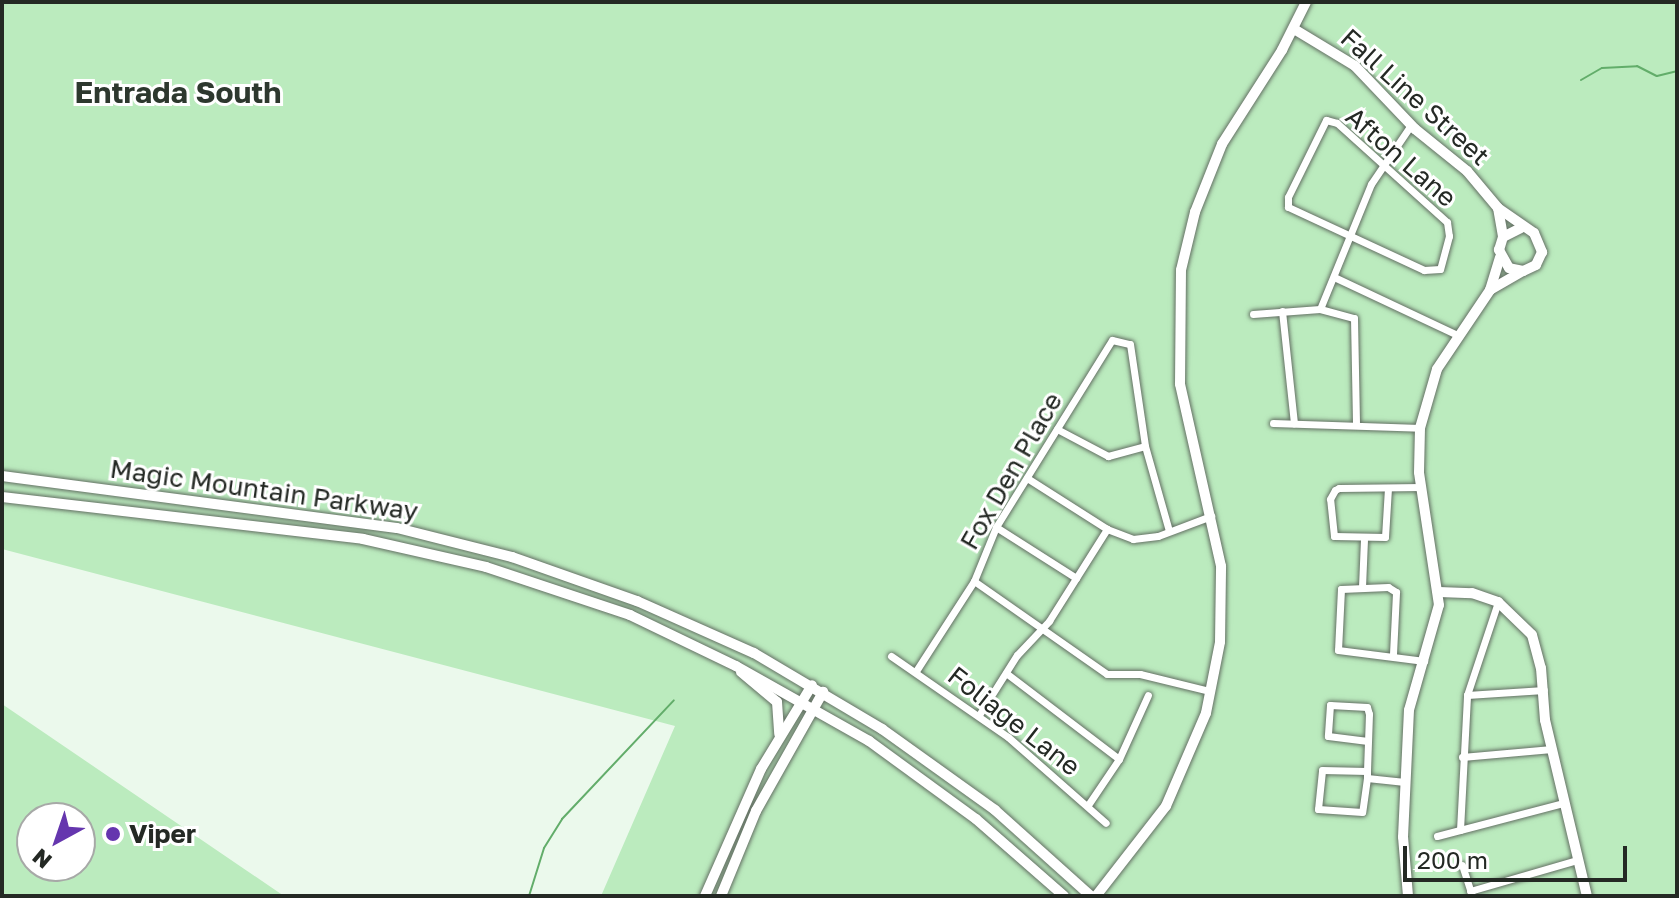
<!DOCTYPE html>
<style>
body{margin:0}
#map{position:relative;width:1679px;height:898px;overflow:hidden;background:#ebf9ec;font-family:"Golos Text",sans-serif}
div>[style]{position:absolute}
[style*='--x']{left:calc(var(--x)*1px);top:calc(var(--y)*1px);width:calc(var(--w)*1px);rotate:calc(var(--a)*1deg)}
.green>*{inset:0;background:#bbebbe}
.stream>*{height:2px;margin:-1px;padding:0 1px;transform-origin:1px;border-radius:1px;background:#62ad6a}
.roads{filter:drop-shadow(0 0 2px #647064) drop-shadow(0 0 2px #647064)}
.street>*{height:7px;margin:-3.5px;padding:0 3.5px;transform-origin:3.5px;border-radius:3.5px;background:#fff}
.secondary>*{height:10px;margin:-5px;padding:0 5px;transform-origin:5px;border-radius:5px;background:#fff}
.dots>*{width:22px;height:22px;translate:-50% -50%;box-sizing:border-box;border:4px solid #fff;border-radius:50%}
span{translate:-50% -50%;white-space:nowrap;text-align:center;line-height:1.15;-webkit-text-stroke:6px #fff;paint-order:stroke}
.street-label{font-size:26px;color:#242924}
.poi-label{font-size:26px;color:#242924;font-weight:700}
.left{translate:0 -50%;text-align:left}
.quarter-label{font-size:30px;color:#2d382e;font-weight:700}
.frame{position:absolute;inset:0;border:4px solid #242924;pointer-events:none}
.north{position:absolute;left:16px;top:802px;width:80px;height:80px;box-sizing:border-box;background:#fff;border:2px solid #a7a9a7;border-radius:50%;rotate:220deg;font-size:22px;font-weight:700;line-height:32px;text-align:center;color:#242924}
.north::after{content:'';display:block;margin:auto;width:28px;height:36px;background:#6536ae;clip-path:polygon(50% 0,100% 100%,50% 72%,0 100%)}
.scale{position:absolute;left:1403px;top:846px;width:224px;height:36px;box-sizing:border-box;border:4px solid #242924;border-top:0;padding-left:10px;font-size:24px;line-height:28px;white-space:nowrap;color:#242924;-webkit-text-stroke:6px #fff;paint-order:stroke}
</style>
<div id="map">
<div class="green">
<div style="clip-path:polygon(2px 2px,1677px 2px,1677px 896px,601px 896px,675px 726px,2px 549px)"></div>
<div style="clip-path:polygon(evenodd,2px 704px,284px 896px,2px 896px,2px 704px,32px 818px,80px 818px,80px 866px,32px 866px,32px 818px)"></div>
</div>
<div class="stream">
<div style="--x:1581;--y:80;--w:24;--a:-30"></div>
<div style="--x:1602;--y:68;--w:35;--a:-3"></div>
<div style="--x:1637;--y:66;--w:22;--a:27"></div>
<div style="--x:1657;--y:76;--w:21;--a:-14"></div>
<div style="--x:529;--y:896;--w:50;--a:-72.6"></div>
<div style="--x:544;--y:848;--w:34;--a:-58"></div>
<div style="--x:562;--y:819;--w:163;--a:-46.7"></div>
</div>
<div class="roads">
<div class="street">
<div style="--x:1326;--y:120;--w:11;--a:15"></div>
<div style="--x:1337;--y:123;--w:148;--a:42"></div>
<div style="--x:1447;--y:222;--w:14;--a:82"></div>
<div style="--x:1449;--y:236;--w:34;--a:105"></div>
<div style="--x:1440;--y:269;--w:16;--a:176"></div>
<div style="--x:1424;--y:270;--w:150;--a:-155.1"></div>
<div style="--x:1288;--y:207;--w:10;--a:-90"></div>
<div style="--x:1288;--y:197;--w:86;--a:-63.7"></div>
<div style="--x:1334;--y:277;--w:136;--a:25.2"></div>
<div style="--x:1320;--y:309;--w:135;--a:-67.8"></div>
<div style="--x:1371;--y:184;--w:71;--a:-55.9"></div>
<div style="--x:1282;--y:311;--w:113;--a:83.9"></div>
<div style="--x:1253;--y:314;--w:67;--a:-4.3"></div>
<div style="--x:1320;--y:309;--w:35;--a:15"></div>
<div style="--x:1354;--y:318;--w:104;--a:88.9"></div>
<div style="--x:1273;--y:423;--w:147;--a:1.9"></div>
<div style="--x:1057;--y:429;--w:58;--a:27.9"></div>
<div style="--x:1108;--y:456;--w:38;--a:-15"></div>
<div style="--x:1027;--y:478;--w:95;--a:32.5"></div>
<div style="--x:1107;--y:529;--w:28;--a:21"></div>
<div style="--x:1133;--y:539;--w:25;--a:-7"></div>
<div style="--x:1158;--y:536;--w:57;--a:-20.7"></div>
<div style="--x:1388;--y:488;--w:49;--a:93.5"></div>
<div style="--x:1385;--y:537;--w:51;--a:-178.9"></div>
<div style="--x:1334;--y:536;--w:37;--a:-96"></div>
<div style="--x:1330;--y:499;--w:10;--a:-61"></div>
<div style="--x:1335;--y:490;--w:4;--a:-27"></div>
<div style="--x:1339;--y:488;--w:83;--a:-0.7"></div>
<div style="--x:996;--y:527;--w:95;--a:32.5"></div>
<div style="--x:974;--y:581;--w:162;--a:35"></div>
<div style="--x:1107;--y:674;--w:33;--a:0"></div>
<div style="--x:1140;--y:674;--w:72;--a:13.7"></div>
<div style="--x:1362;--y:587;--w:47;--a:-87.6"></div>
<div style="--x:1393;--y:654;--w:62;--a:-87.2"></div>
<div style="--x:1396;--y:592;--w:9;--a:-148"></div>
<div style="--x:1388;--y:587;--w:47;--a:177.6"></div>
<div style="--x:1341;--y:589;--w:61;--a:92.8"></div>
<div style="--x:1338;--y:650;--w:87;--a:7.3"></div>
<div style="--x:891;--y:656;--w:142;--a:34.7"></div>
<div style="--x:1008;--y:737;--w:130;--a:41.3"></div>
<div style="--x:916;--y:671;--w:107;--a:-57.2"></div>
<div style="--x:974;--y:581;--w:58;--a:-67.8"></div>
<div style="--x:996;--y:527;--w:220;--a:-58.2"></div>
<div style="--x:1112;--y:340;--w:18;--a:13"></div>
<div style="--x:1130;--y:344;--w:103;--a:81.6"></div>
<div style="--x:1145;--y:446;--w:88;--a:74.2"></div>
<div style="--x:1006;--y:673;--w:142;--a:37.3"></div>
<div style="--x:1467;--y:695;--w:77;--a:-3.7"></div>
<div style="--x:979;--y:715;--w:71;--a:-57.7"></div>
<div style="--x:1017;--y:655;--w:47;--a:-46.7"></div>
<div style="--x:1049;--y:621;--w:109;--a:-57.8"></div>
<div style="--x:1462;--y:757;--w:90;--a:-5.1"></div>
<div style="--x:1367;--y:771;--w:57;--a:-88"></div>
<div style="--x:1369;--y:714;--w:7;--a:-106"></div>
<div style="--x:1367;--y:707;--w:37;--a:-177"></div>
<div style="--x:1330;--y:705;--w:31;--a:94"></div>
<div style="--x:1328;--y:736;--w:40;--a:7.1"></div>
<div style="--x:1367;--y:778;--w:34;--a:98"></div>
<div style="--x:1362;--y:812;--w:44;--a:-176.1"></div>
<div style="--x:1318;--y:809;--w:39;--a:-84"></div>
<div style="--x:1322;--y:770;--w:45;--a:1.3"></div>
<div style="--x:1367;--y:771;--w:7;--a:90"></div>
<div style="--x:1367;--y:778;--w:38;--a:6"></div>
<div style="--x:1088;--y:805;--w:55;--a:-56"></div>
<div style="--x:1119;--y:759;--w:70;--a:-65.6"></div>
<div style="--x:1460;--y:830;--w:135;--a:-87"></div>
<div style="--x:1467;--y:695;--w:98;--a:-71.6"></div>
<div style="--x:1437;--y:836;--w:130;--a:-14.7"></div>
<div style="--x:1462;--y:865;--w:33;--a:72"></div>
<div style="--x:1470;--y:891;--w:111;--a:-16.2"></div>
</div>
<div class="secondary">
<div style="--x:1294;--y:29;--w:71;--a:31.2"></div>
<div style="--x:1355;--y:66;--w:87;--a:46.4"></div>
<div style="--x:1415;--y:129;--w:67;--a:38.9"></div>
<div style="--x:1467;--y:171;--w:48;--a:50"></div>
<div style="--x:1498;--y:208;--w:44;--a:34.8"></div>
<div style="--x:1534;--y:233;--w:21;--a:67"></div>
<div style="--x:1542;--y:252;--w:14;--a:115"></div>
<div style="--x:1536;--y:265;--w:14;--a:155"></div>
<div style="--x:1523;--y:271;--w:14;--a:-168"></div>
<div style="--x:1509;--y:268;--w:21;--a:-119"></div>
<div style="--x:1499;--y:250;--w:14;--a:-73"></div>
<div style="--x:1503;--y:237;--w:20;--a:-27"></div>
<div style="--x:1498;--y:208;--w:29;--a:80"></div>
<div style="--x:1490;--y:290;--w:38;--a:-30"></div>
<div style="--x:2;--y:476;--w:398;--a:7.5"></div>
<div style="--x:397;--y:528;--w:119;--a:14.2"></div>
<div style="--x:512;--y:557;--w:133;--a:19.4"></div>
<div style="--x:637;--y:601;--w:128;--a:24"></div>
<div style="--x:754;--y:653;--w:149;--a:30.7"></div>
<div style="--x:882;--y:729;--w:139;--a:35.6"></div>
<div style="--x:995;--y:810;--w:129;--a:41.9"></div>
<div style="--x:2;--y:497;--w:363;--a:6.6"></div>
<div style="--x:363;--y:539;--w:126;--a:12.8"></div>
<div style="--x:486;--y:567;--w:152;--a:18.4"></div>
<div style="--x:630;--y:615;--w:118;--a:25.7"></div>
<div style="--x:736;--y:666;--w:153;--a:29.4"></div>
<div style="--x:869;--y:741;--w:132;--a:36.1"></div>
<div style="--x:976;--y:819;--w:117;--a:41.2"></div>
<div style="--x:1439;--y:592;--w:33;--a:2"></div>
<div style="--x:1472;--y:593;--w:28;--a:19"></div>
<div style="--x:1498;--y:602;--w:47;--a:44.1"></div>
<div style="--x:1532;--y:635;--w:34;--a:75"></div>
<div style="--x:1541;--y:668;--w:52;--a:85.6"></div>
<div style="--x:1545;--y:720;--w:181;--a:76.6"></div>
<div style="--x:741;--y:672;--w:47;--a:39.8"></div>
<div style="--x:777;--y:702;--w:32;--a:86"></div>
<div style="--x:705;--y:896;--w:139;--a:-66.2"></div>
<div style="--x:761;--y:769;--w:98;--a:-58.7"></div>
<div style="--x:721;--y:896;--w:92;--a:-67.6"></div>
<div style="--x:756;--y:811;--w:137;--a:-60.6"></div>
<div style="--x:1096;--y:896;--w:114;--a:-52.1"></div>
<div style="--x:1166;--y:806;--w:101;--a:-66.7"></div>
<div style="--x:1206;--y:713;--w:72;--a:-78.8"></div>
<div style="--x:1220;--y:642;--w:76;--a:-89.2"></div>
<div style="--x:1221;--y:566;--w:187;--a:-102.7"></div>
<div style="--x:1180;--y:384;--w:114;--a:-89.5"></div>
<div style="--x:1181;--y:270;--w:60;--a:-76.4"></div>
<div style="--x:1195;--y:212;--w:73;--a:-68.3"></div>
<div style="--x:1222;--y:144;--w:112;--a:-57.4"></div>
<div style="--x:1282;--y:50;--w:54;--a:-63.4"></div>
<div style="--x:1408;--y:896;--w:59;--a:-94.8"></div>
<div style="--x:1403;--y:837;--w:127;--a:-87.3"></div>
<div style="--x:1409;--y:710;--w:109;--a:-74.1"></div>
<div style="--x:1439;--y:605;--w:134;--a:-98.6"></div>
<div style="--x:1419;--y:472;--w:44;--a:-88.7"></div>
<div style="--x:1420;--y:428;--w:61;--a:-73.9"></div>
<div style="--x:1437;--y:369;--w:95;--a:-56.1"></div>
<div style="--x:1490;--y:290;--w:34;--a:-73"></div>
</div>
</div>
<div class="dots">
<div style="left:113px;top:834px;background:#6536ae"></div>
</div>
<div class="street-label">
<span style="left:1415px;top:97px;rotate:42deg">Fall Line Street</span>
<span style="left:1401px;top:157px;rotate:41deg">Afton Lane</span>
<span style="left:1011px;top:471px;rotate:-60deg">Fox Den Place</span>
<span style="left:264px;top:490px;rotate:8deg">Magic Mountain Parkway</span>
<span style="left:1014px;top:721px;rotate:38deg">Foliage Lane</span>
</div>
<div class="poi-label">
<span class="left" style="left:129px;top:834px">Viper</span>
</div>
<div class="quarter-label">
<span style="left:178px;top:92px">Entrada South</span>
</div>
<div class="frame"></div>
<div class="north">N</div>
<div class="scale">200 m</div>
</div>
